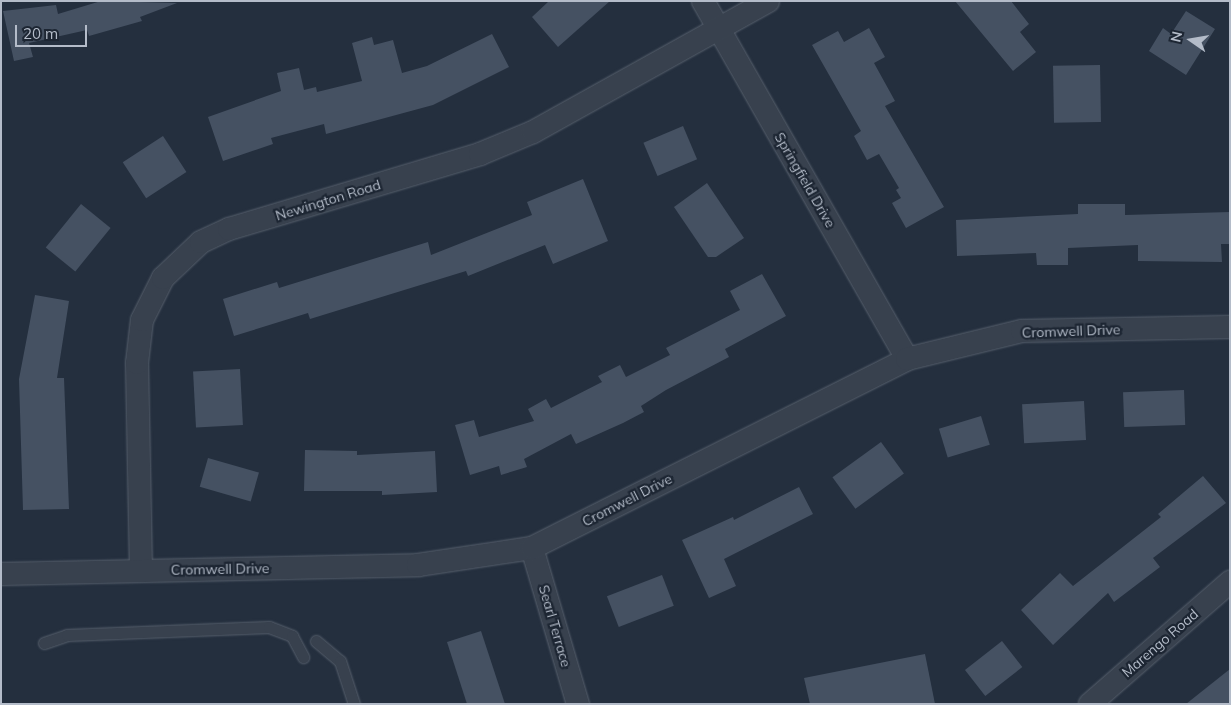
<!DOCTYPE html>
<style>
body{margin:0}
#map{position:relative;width:1231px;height:705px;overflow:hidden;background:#242f3e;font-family:Mulish,sans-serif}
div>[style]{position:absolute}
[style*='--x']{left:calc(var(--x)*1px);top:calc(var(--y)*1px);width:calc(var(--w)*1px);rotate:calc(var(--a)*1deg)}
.building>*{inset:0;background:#455162;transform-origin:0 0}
.roads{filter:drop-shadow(0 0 1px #565f6c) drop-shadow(0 0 1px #565f6c)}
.service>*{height:11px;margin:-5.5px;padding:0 5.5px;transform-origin:5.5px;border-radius:5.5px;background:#38414e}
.minor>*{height:22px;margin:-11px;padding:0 11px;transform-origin:11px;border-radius:11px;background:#38414e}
span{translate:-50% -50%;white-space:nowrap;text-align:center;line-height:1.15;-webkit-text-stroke:4.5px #1d2633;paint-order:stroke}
.street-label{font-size:14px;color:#b4bcc9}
.frame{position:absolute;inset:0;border:2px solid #b4bcc9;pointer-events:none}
.north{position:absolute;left:1166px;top:15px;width:50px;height:50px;-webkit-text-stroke:4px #1d2633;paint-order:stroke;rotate:283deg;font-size:14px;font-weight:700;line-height:20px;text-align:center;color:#b4bcc9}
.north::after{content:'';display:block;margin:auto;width:18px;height:22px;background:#b4bcc9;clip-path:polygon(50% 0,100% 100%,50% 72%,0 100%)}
.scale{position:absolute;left:15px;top:25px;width:72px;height:22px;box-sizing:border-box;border:2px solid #b4bcc9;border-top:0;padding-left:6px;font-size:15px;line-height:18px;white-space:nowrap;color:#b4bcc9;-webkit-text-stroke:4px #1d2633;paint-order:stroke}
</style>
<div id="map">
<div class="building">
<div style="clip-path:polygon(101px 1px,177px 3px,140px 17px,142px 21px,89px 36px,87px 30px,29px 43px,33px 57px,14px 61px,3px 11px,56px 5px,58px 14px)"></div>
<div style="clip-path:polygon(549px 1px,610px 1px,558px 47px,532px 17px)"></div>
<div style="clip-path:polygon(955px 1px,1011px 1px,1029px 24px,1020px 32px,1036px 52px,1013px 71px)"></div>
<div style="clip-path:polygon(1186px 11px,1215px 29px,1186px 75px,1149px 51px,1163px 28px,1171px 34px)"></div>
<div style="clip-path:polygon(869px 28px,885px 57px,874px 63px,895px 101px,885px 106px,944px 207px,906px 228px,892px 203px,901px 198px,896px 190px,899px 188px,879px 154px,867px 160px,854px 136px,861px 131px,812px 45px,838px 31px,844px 42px)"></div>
<div style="clip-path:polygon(492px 34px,509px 67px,433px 105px,326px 134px,324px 124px,271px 138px,273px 144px,223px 161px,208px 117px,281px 91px,277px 73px,299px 68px,304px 90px,316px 87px,317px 92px,362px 81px,352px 43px,372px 37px,374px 45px,393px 40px,402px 73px,427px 66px)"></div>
<div style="left:1100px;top:65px;width:57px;height:47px;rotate:89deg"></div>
<div style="left:683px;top:126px;width:36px;height:43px;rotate:67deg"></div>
<div style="left:163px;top:136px;width:43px;height:48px;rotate:57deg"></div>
<div style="clip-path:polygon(583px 179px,608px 241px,553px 264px,545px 245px,468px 276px,466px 271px,310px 319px,308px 313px,234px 336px,223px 299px,277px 282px,279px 288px,428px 242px,431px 255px,532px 215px,527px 202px)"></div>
<div style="clip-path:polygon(707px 183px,744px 238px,716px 257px,708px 257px,674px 207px)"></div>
<div style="left:81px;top:204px;width:38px;height:56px;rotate:39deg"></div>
<div style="clip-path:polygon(1078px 204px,1125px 204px,1125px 215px,1230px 212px,1230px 244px,1221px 244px,1222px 262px,1138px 261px,1138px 245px,1068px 248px,1068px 265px,1037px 265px,1036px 253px,957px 256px,956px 220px,1078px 214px)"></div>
<div style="clip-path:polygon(762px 274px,786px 316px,725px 349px,729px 357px,666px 390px,641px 406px,644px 412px,623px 423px,576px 444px,571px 434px,524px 459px,527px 467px,501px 475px,499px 466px,470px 475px,455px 425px,474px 420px,479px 437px,534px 421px,528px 409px,546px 399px,551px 408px,602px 382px,598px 376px,620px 365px,626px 377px,670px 355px,666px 348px,740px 310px,730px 291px)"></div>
<div style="clip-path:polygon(35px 295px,69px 301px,57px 378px,64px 378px,69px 509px,23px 510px,19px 379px)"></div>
<div style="left:240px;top:369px;width:56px;height:47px;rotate:87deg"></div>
<div style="left:1184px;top:390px;width:35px;height:61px;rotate:88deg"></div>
<div style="left:1084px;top:401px;width:39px;height:62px;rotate:87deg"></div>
<div style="left:981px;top:416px;width:30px;height:44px;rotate:73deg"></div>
<div style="left:881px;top:442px;width:39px;height:60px;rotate:54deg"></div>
<div style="clip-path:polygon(305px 450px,357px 451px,357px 455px,435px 451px,437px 492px,382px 495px,382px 491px,304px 491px)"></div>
<div style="left:208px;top:458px;width:53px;height:30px;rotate:16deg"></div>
<div style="clip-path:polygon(1203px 476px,1226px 503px,1153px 558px,1160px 567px,1114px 602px,1108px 593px,1053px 645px,1021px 610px,1060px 573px,1073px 586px,1161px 517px,1158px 514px)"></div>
<div style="clip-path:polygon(799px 487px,813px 514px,724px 559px,736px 586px,709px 598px,682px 540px,733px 517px,734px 520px)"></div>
<div style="left:662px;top:575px;width:33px;height:59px;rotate:69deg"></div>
<div style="clip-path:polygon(481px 631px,505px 704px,467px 704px,447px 642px)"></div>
<div style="left:1002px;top:641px;width:33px;height:47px;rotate:52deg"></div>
<div style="clip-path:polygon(925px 654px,935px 704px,810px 704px,804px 678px)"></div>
<div style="clip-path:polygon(1230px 669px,1230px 704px,1186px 704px)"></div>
</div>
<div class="roads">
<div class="service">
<div style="--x:316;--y:641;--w:31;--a:40"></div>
<div style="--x:340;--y:661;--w:45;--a:72"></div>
<div style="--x:44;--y:643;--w:24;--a:-19"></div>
<div style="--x:67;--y:635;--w:202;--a:-2.3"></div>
<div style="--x:269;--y:627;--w:25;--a:21"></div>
<div style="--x:292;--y:636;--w:24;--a:62"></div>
</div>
<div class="minor">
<div style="--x:703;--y:1;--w:412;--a:60.3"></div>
<div style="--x:532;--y:548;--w:163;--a:73.6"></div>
<div style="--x:141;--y:571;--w:208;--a:-91.1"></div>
<div style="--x:137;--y:363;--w:43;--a:-83.4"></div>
<div style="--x:142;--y:320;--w:47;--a:-63.4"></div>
<div style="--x:163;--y:278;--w:52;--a:-43.5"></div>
<div style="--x:201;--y:242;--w:31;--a:-25"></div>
<div style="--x:229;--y:229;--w:262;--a:-16.6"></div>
<div style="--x:480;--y:154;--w:57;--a:-22.5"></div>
<div style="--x:533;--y:132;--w:269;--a:-29.1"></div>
<div style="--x:1;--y:574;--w:417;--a:-1.2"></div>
<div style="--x:418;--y:565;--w:115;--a:-8.5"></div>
<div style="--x:532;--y:548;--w:420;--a:-26.7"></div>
<div style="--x:907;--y:359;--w:118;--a:-13.7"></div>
<div style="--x:1022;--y:331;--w:208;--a:-1.1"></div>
<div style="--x:1090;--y:704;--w:186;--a:-41.1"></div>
</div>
</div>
<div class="street-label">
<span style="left:805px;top:180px;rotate:60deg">Springfield Drive</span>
<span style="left:328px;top:200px;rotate:-17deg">Newington Road</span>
<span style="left:1071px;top:331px;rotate:-2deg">Cromwell Drive</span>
<span style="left:627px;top:500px;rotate:-27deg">Cromwell Drive</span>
<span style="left:220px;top:569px;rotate:-1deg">Cromwell Drive</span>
<span style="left:555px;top:626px;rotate:74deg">Searl Terrace</span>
<span style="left:1160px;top:643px;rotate:-41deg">Marengo Road</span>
</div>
<div class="frame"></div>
<div class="north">N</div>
<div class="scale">20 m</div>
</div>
